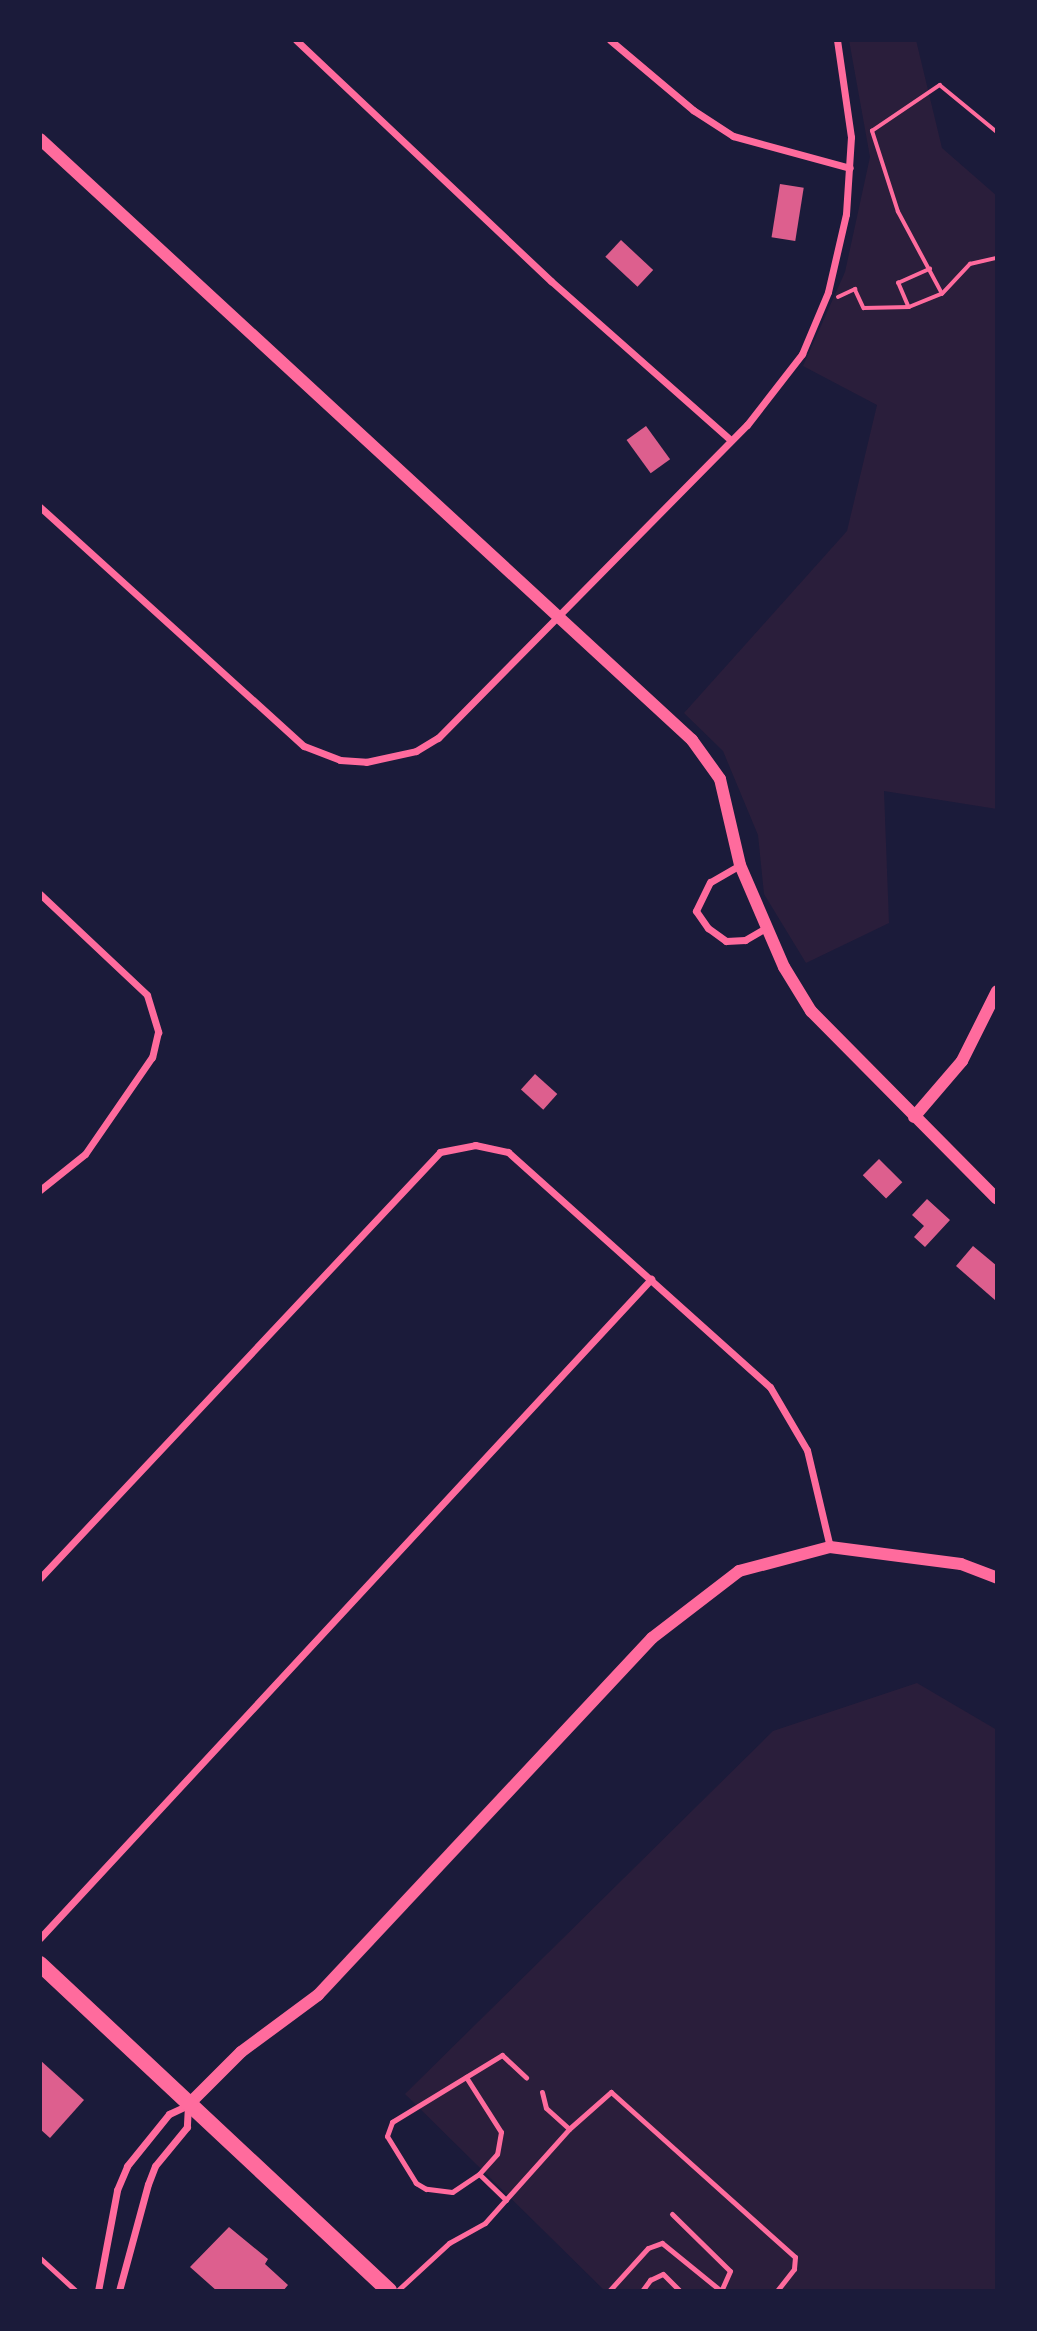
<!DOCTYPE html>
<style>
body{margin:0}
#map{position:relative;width:1037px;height:2331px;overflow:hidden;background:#1b1b3a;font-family:Lato,sans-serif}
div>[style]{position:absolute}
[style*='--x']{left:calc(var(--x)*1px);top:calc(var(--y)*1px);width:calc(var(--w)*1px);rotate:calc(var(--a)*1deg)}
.green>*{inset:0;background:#2a1e3b}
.building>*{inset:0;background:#dd5f8e;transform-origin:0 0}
.path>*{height:3.5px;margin:-1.75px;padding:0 1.75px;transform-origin:1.75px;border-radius:1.75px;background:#ff6b9d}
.service>*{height:5px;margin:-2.5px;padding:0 2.5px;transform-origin:2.5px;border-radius:2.5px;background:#ff6b9d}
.minor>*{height:7px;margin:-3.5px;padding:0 3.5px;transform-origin:3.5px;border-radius:3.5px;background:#ff6b9d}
.tertiary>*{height:12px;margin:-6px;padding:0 6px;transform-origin:6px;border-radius:6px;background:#ff6b9d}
.primary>*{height:16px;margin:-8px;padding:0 8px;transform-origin:8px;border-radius:8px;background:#ff6b9d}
span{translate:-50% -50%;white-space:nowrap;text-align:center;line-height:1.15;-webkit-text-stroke:7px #1b1b3a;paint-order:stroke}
.frame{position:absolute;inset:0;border:42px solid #1b1b3a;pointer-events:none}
</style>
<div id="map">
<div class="green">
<div style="clip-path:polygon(849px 40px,916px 40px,942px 148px,997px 196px,997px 809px,884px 791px,889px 923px,806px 963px,764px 894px,758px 835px,723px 751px,684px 713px,847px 531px,877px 405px,803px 366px,845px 272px,870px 157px)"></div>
<div style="clip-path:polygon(917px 1683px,997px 1730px,997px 2291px,605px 2291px,405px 2094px,773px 1731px)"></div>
</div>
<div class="building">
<div style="left:780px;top:184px;width:24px;height:54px;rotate:9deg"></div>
<div style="left:621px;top:240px;width:44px;height:23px;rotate:43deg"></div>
<div style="left:646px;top:426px;width:41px;height:24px;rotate:54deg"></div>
<div style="left:535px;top:1074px;width:30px;height:21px;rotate:42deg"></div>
<div style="left:879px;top:1159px;width:33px;height:23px;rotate:45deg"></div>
<div style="clip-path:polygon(927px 1199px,950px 1220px,925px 1247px,914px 1237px,924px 1226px,912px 1215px)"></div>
<div style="clip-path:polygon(973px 1246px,997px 1266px,995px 1300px,956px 1266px)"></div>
<div style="clip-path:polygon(40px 2060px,84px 2100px,50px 2138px,40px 2129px)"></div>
<div style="clip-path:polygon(229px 2227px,268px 2259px,265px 2264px,288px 2285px,283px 2291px,217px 2291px,190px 2267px)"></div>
</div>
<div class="path">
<div style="--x:942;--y:294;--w:41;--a:-47"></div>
<div style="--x:970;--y:264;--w:28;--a:-13"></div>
<div style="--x:838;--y:297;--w:19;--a:-25"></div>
<div style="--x:855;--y:289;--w:21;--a:65"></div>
<div style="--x:864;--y:308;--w:45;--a:-1.3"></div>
<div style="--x:909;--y:307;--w:35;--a:-22"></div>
<div style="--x:942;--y:294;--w:93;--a:-118.2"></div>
<div style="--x:898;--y:212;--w:85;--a:-107.8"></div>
<div style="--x:872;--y:131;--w:82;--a:-34.1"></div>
<div style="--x:940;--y:85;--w:74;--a:39.5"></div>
<div style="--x:908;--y:306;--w:25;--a:-113"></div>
<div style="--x:898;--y:283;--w:35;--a:-24"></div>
</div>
<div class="service">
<div style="--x:466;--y:2077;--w:65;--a:57.5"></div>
<div style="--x:501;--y:2132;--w:22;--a:100"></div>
<div style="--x:497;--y:2154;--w:27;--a:132"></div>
<div style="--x:542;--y:2092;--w:16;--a:76"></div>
<div style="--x:546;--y:2108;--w:31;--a:42"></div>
<div style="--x:506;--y:2200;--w:37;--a:-136"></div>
<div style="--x:479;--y:2174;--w:32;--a:146"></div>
<div style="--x:452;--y:2192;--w:26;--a:-173"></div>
<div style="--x:426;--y:2189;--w:12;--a:-149"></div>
<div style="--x:416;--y:2183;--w:55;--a:-121.7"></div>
<div style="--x:387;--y:2136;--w:15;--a:-70"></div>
<div style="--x:392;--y:2122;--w:129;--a:-31.3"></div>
<div style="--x:502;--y:2055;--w:33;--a:43"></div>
<div style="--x:672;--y:2214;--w:81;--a:44.5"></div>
<div style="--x:730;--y:2271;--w:22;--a:114"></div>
<div style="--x:40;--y:2258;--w:49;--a:42.5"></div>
<div style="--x:397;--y:2291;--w:71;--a:-42.7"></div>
<div style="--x:449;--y:2243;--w:41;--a:-29.1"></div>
<div style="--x:485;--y:2223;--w:126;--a:-48.2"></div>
<div style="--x:569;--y:2129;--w:56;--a:-41.4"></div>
<div style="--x:611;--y:2092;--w:247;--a:41.9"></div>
<div style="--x:795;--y:2257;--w:12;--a:95"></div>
<div style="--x:794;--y:2269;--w:28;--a:128"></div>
<div style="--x:609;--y:2291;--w:58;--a:-47.8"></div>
<div style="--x:648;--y:2248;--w:15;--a:-20"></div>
<div style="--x:662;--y:2243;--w:76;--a:39.1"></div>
<div style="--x:642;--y:2291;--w:14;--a:-54"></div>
<div style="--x:650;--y:2280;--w:14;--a:-25"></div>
<div style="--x:663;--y:2274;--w:24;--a:45"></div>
</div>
<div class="minor">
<div style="--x:296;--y:40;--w:351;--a:43.4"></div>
<div style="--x:551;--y:281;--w:240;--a:41.5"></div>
<div style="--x:610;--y:40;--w:109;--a:40.1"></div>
<div style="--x:693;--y:110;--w:48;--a:33"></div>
<div style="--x:733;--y:136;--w:121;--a:15.3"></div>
<div style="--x:40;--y:507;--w:356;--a:42.2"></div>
<div style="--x:304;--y:746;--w:39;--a:21"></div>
<div style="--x:340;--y:760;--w:26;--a:4"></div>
<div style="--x:366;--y:762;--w:51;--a:-12.4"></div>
<div style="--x:416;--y:751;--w:26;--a:-31"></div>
<div style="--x:438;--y:738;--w:440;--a:-45.4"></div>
<div style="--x:747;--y:425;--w:90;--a:-52.2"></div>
<div style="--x:802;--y:354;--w:67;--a:-67.2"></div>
<div style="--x:828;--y:292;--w:80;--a:-77"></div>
<div style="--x:846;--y:214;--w:77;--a:-86.3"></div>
<div style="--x:851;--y:137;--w:98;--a:-98.2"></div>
<div style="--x:740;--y:865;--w:34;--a:150"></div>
<div style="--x:710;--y:882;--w:32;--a:116"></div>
<div style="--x:696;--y:911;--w:21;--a:55"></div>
<div style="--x:708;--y:928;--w:22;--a:36"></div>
<div style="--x:726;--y:941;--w:19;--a:-3"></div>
<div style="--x:745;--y:940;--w:24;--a:-30"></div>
<div style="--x:40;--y:894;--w:147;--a:43.3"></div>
<div style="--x:147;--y:995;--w:39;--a:73"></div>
<div style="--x:158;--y:1032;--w:26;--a:103"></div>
<div style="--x:152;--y:1057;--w:118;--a:124.6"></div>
<div style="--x:85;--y:1154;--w:58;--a:141.3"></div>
<div style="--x:40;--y:1578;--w:584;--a:-46.8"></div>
<div style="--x:440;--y:1152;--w:36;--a:-11"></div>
<div style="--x:475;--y:1145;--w:34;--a:12"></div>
<div style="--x:508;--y:1152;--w:352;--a:41.9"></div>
<div style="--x:770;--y:1387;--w:73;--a:59.6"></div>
<div style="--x:807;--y:1450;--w:100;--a:76.7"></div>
<div style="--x:40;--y:1938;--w:899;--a:-47.16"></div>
<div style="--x:98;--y:2291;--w:103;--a:-79.3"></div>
<div style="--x:117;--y:2190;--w:26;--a:-67"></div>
<div style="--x:127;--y:2166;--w:67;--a:-51.1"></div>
<div style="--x:169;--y:2114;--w:21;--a:-25"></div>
<div style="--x:188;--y:2105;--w:22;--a:93"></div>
<div style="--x:187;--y:2127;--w:50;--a:129.4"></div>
<div style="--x:155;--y:2166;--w:19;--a:111"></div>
<div style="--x:148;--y:2184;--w:111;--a:105.2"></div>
</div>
<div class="tertiary">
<div style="--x:40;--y:139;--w:887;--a:42.67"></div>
<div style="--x:692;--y:740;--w:48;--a:54.3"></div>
<div style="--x:720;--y:779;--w:88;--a:76.9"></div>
<div style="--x:740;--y:865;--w:111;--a:66.7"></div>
<div style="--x:784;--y:967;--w:52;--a:58.5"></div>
<div style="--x:811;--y:1011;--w:264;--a:45.3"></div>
<div style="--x:914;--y:1117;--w:74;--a:-49.4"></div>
<div style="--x:962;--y:1061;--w:78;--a:-63.4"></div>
<div style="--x:188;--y:2105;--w:75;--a:-45"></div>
<div style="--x:241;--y:2052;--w:96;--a:-36.5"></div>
<div style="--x:318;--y:1995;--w:489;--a:-46.9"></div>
<div style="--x:652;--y:1638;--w:110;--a:-37.6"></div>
<div style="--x:739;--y:1571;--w:94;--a:-14.8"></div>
<div style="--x:830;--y:1547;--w:132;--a:7.4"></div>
<div style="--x:961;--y:1564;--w:39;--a:21"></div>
</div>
<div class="primary">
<div style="--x:40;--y:1964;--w:478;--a:43.1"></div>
</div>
<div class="frame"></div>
</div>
